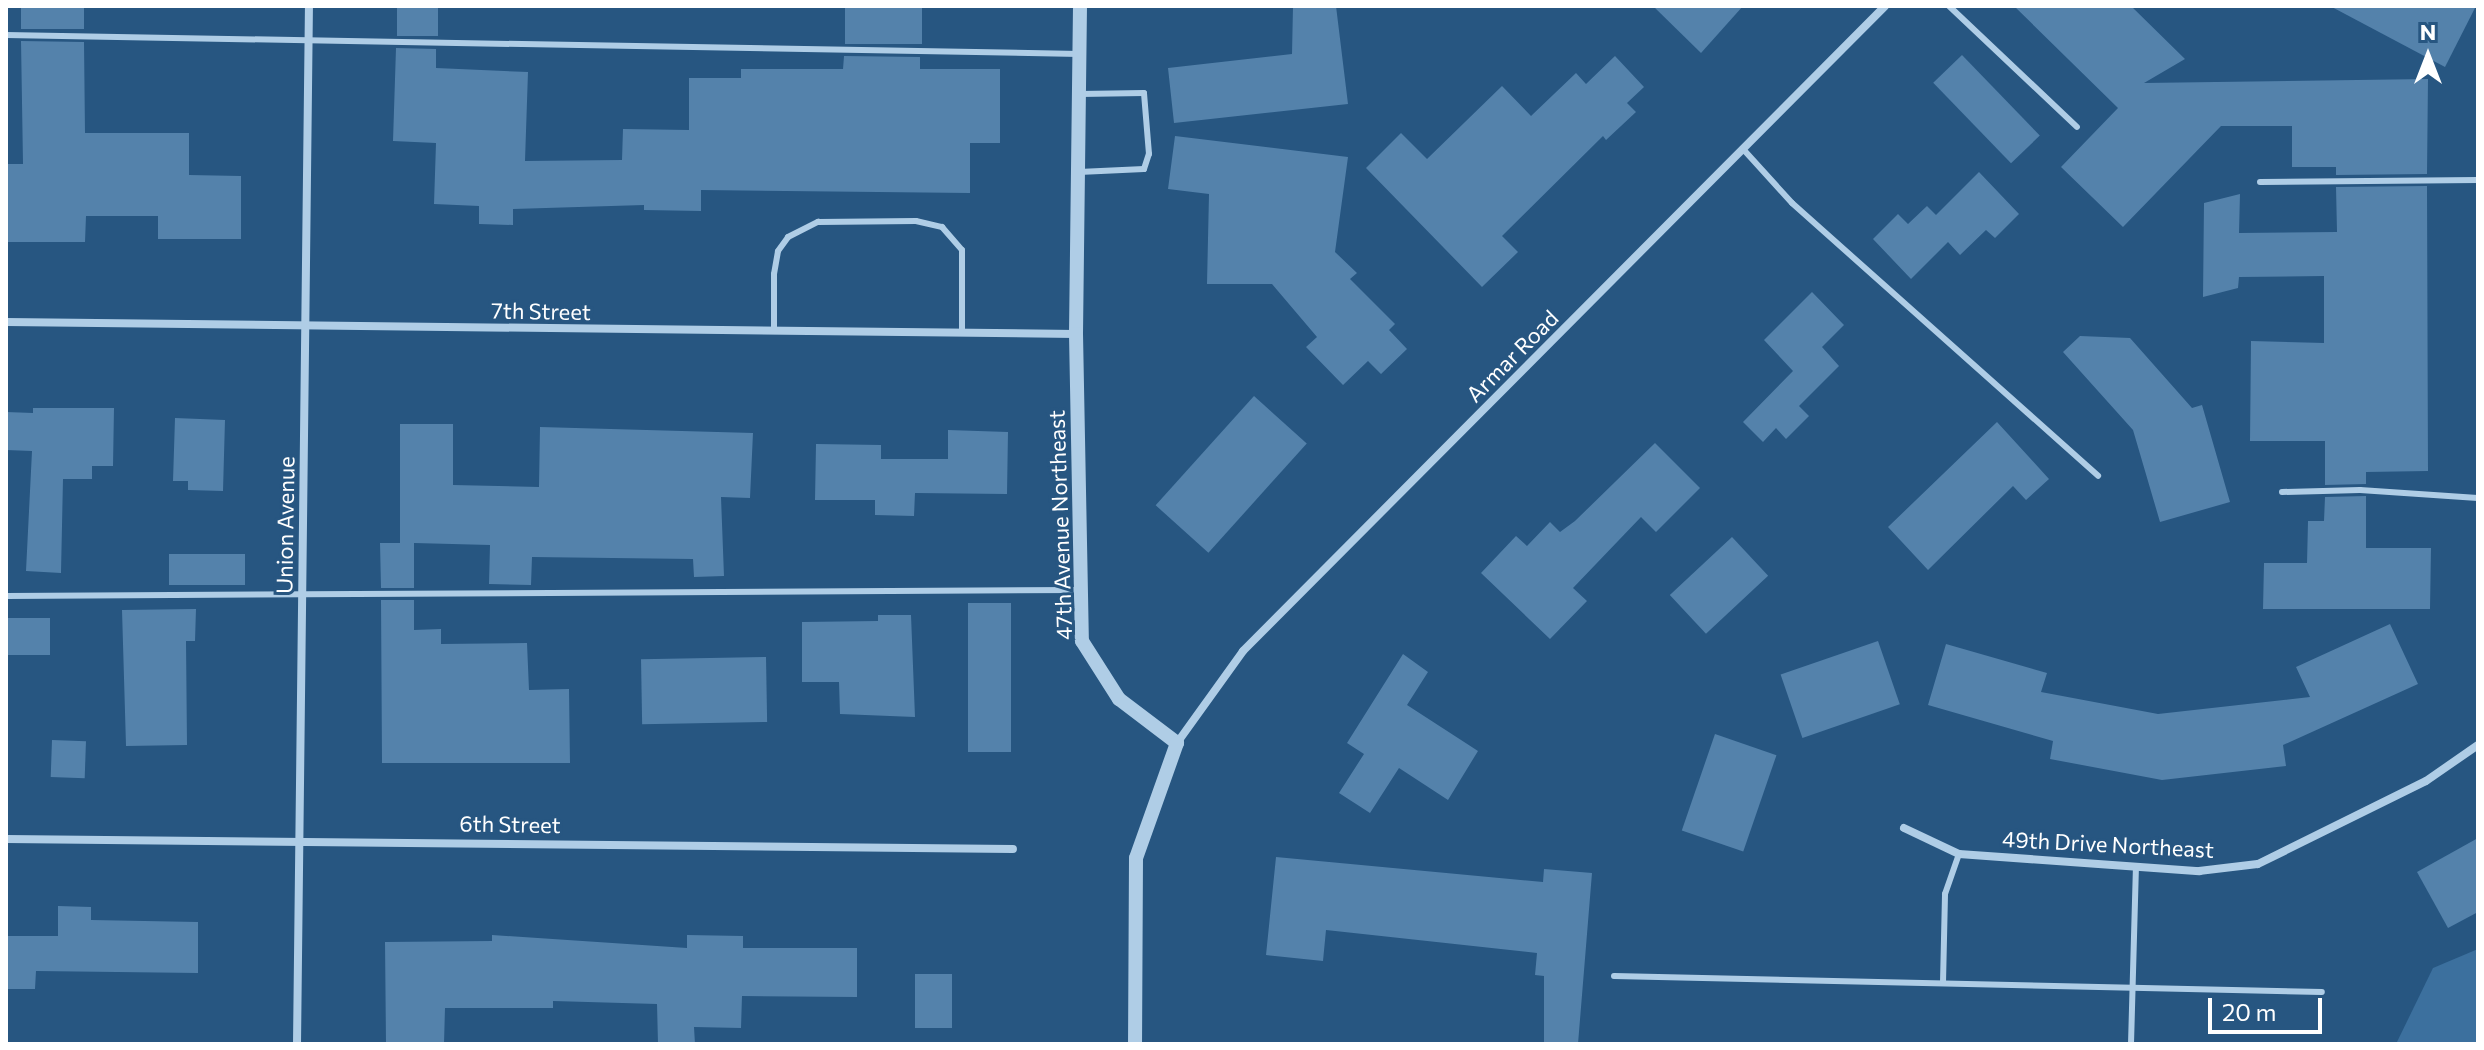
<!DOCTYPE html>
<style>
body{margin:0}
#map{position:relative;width:2484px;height:1050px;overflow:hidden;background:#275681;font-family:Commissioner,sans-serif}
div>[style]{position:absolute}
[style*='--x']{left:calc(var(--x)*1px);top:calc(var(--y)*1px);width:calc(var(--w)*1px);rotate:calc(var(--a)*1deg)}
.green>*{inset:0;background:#3c709e}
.building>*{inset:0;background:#5482ab;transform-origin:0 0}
.service>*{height:6px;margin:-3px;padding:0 3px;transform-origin:3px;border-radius:3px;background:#afcde6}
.minor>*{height:8px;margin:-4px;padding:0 4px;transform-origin:4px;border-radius:4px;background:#afcde6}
.tertiary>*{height:14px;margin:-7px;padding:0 7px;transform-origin:7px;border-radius:7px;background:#afcde6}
span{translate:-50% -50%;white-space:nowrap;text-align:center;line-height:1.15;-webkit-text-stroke:6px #275681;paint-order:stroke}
.street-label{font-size:22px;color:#fff}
.frame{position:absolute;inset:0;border:8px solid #fff;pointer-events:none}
.north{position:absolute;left:2388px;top:16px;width:80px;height:80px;-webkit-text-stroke:6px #275681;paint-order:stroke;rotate:0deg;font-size:22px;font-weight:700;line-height:32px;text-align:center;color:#fff}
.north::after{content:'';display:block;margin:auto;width:28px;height:36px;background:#fff;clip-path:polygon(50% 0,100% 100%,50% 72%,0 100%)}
.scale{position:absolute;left:2208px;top:998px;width:114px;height:36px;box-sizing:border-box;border:4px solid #fff;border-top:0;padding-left:10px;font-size:24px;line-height:28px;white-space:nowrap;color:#fff;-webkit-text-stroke:6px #275681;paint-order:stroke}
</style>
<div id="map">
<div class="green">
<div style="clip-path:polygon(2478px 949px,2478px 1044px,2396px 1044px,2433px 968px)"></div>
</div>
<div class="building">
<div style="left:21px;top:6px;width:63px;height:23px"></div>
<div style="left:397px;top:6px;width:41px;height:30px"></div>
<div style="left:845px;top:6px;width:77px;height:38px"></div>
<div style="clip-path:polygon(1293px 6px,1336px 6px,1348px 104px,1174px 123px,1168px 68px,1292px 54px)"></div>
<div style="clip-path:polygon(1653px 6px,1743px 6px,1701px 53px)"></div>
<div style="clip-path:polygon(2014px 6px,2131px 6px,2185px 59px,2144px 83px,2428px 79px,2427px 174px,2336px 175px,2336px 167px,2292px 167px,2292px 126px,2221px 126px,2123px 227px,2061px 167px,2118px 108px)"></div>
<div style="clip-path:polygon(2330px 6px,2476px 6px,2445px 67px)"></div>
<div style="clip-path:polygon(21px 41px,84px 42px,85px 133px,189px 133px,189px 175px,241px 176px,241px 239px,158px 239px,158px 216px,86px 216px,85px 242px,6px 242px,8px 164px,23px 164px)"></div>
<div style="clip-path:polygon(396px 48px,436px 49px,436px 68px,528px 72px,525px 161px,622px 160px,623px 129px,689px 130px,689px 78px,741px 78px,741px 69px,843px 69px,844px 56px,920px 57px,920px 69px,1000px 69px,1000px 143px,970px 143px,970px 193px,701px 190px,701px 211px,644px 210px,644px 205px,513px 209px,513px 225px,479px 224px,479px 206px,434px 204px,436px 143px,393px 141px)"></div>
<div style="left:1962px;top:55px;width:112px;height:40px;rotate:46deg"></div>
<div style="clip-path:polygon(1615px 56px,1644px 87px,1627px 103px,1636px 112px,1606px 140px,1603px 136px,1502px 236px,1518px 252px,1482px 287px,1366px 168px,1401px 133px,1427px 159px,1502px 86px,1531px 116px,1576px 73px,1586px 84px)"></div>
<div style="clip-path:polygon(1175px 136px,1348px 157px,1335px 252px,1357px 273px,1350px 279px,1395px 324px,1389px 330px,1407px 349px,1381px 374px,1368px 361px,1343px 385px,1306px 347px,1317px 337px,1272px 284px,1207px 284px,1209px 194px,1168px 189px)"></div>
<div style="clip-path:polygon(1979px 172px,2019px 214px,1995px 238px,1986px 230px,1960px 255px,1948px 242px,1911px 279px,1873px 239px,1898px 214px,1908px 224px,1927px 206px,1936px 215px)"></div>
<div style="clip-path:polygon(2427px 186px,2428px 471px,2366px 472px,2366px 484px,2325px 485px,2325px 441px,2250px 441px,2251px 341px,2324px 343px,2324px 276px,2239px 277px,2238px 288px,2203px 297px,2204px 203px,2240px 194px,2239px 233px,2337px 232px,2336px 187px)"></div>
<div style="clip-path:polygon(1812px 292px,1844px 325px,1822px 347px,1839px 366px,1799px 406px,1809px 416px,1786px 439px,1776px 428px,1763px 442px,1743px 422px,1793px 371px,1764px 340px)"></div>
<div style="clip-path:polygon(2080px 336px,2130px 338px,2192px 408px,2202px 405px,2230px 502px,2160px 522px,2133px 430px,2063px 352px)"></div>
<div style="left:1254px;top:396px;width:71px;height:147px;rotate:42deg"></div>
<div style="clip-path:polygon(33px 408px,114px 408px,113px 466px,92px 466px,92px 479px,63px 479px,61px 573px,26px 571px,32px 451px,6px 450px,6px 412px,33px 413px)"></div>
<div style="clip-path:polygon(175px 418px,225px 420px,223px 491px,188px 490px,188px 481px,173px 481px)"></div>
<div style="clip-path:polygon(1997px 422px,2049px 479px,2026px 500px,2013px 486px,1928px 570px,1888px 527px)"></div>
<div style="clip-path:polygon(400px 424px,453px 424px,453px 485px,539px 487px,540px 427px,753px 433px,750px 498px,721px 497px,724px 576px,694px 577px,693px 559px,532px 557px,531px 585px,489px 584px,490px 545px,414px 543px,414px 588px,381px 588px,380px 543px,411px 543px,400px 543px)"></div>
<div style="clip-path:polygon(948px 430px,1008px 432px,1007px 494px,915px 493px,914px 516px,875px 515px,875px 500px,815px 500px,816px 444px,881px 445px,881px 459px,948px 459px)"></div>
<div style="clip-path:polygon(1655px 443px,1700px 488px,1656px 532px,1641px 517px,1573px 588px,1587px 601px,1550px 639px,1481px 573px,1516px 536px,1527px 546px,1550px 522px,1560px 532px,1575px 521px)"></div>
<div style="clip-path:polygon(2366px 496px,2366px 548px,2431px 548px,2430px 609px,2263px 609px,2264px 563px,2307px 563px,2308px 521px,2324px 521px,2325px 497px)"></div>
<div style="left:1732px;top:537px;width:53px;height:85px;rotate:47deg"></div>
<div style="left:169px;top:554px;width:76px;height:31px"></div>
<div style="clip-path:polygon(381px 600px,414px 600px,414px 630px,441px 629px,441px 644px,527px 643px,529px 690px,569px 689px,570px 763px,382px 763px)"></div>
<div style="left:968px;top:603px;width:43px;height:149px"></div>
<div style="clip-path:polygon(196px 609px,195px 641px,186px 641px,187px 745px,126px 746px,122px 610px)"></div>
<div style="clip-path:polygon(878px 615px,911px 615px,915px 717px,840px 714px,839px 682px,802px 682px,802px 622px,878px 621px)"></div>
<div style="left:6px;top:618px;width:44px;height:37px"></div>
<div style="clip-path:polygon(2390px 624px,2418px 684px,2283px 745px,2286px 766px,2162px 780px,2050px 759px,2053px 741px,1928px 705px,1946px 644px,2047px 673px,2041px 692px,2158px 714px,2310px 697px,2296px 667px)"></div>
<div style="left:1878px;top:641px;width:67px;height:103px;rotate:71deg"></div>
<div style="clip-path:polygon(1403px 654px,1428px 672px,1407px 705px,1478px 751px,1448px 800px,1399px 768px,1370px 813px,1339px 793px,1364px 754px,1347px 743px)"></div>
<div style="left:766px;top:657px;width:65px;height:125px;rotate:89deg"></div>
<div style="left:1715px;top:734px;width:65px;height:102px;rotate:19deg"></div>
<div style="left:52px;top:740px;width:34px;height:37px;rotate:2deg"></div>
<div style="clip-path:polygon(2478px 838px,2478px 912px,2448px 928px,2417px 872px)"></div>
<div style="clip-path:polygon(1276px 857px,1543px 882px,1544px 869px,1592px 873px,1578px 1044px,1544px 1044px,1544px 976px,1535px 975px,1537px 953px,1326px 930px,1323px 961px,1266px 955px)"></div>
<div style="clip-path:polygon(58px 906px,91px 907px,91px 920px,198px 922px,198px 973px,36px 971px,35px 989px,6px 989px,6px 936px,58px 936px)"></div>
<div style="clip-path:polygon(492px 935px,687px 948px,687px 935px,743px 936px,743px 948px,857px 948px,857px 997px,742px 996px,741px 1028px,694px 1027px,695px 1044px,658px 1044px,657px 1004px,553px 1001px,553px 1008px,445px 1008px,444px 1044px,386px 1044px,385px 942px,492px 941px)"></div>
<div style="left:952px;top:974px;width:54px;height:37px;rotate:90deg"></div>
</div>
<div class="service">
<div style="--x:1949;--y:6;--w:176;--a:43.4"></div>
<div style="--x:6;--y:35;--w:1074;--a:1.01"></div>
<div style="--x:1743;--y:149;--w:73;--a:47.8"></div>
<div style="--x:1792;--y:203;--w:410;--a:41.7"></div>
<div style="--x:1079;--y:172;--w:65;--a:-2.6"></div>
<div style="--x:1144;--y:169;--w:16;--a:-72"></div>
<div style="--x:1149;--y:154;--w:61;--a:-94.7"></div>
<div style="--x:1144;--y:93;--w:64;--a:179.1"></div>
<div style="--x:2260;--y:182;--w:218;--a:-0.5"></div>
<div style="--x:774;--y:331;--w:57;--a:-90"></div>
<div style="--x:774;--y:274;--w:23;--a:-80"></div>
<div style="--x:778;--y:251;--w:17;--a:-54"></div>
<div style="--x:788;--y:237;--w:34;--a:-27"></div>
<div style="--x:818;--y:222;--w:98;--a:-0.6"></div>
<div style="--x:916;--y:221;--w:27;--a:13"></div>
<div style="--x:942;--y:227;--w:30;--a:49"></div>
<div style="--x:962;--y:250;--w:83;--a:90"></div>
<div style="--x:2282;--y:492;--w:78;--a:-1.5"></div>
<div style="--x:2360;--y:490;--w:118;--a:3.9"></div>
<div style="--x:6;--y:596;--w:1075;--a:-0.32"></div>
<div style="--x:1614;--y:976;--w:708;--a:1.29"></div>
<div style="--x:1943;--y:983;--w:89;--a:-88.7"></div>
<div style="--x:1945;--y:894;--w:42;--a:-70.7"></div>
<div style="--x:2131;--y:1044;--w:178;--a:-88.4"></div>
</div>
<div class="minor">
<div style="--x:6;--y:322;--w:1070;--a:0.64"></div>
<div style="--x:1177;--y:743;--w:113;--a:-54.3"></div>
<div style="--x:1243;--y:651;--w:910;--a:-45.13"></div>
<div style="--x:1904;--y:828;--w:61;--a:25.3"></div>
<div style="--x:1959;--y:854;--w:241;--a:4.1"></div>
<div style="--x:2199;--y:871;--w:59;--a:-6.8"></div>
<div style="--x:2258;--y:864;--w:187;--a:-26.3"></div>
<div style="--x:2426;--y:781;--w:63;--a:-34.7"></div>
<div style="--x:6;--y:839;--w:1007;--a:0.57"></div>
<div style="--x:297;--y:1044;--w:1038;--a:-89.34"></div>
</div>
<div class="tertiary">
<div style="--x:1080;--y:6;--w:328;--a:90.7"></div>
<div style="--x:1076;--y:334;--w:307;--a:88.9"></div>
<div style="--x:1082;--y:641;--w:69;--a:57.5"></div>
<div style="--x:1119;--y:699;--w:73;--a:37.2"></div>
<div style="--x:1177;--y:743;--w:122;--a:109.6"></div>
<div style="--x:1136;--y:858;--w:186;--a:90.3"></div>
</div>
<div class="street-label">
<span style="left:541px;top:311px;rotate:1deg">7th Street</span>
<span style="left:1512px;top:356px;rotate:-45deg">Armar Road</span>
<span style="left:285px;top:525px;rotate:-89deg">Union Avenue</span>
<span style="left:1060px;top:525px;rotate:-92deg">47th Avenue Northeast</span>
<span style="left:510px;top:824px;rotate:1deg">6th Street</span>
<span style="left:2108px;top:844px;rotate:3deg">49th Drive Northeast</span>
</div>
<div class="frame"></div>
<div class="north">N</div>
<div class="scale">20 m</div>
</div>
